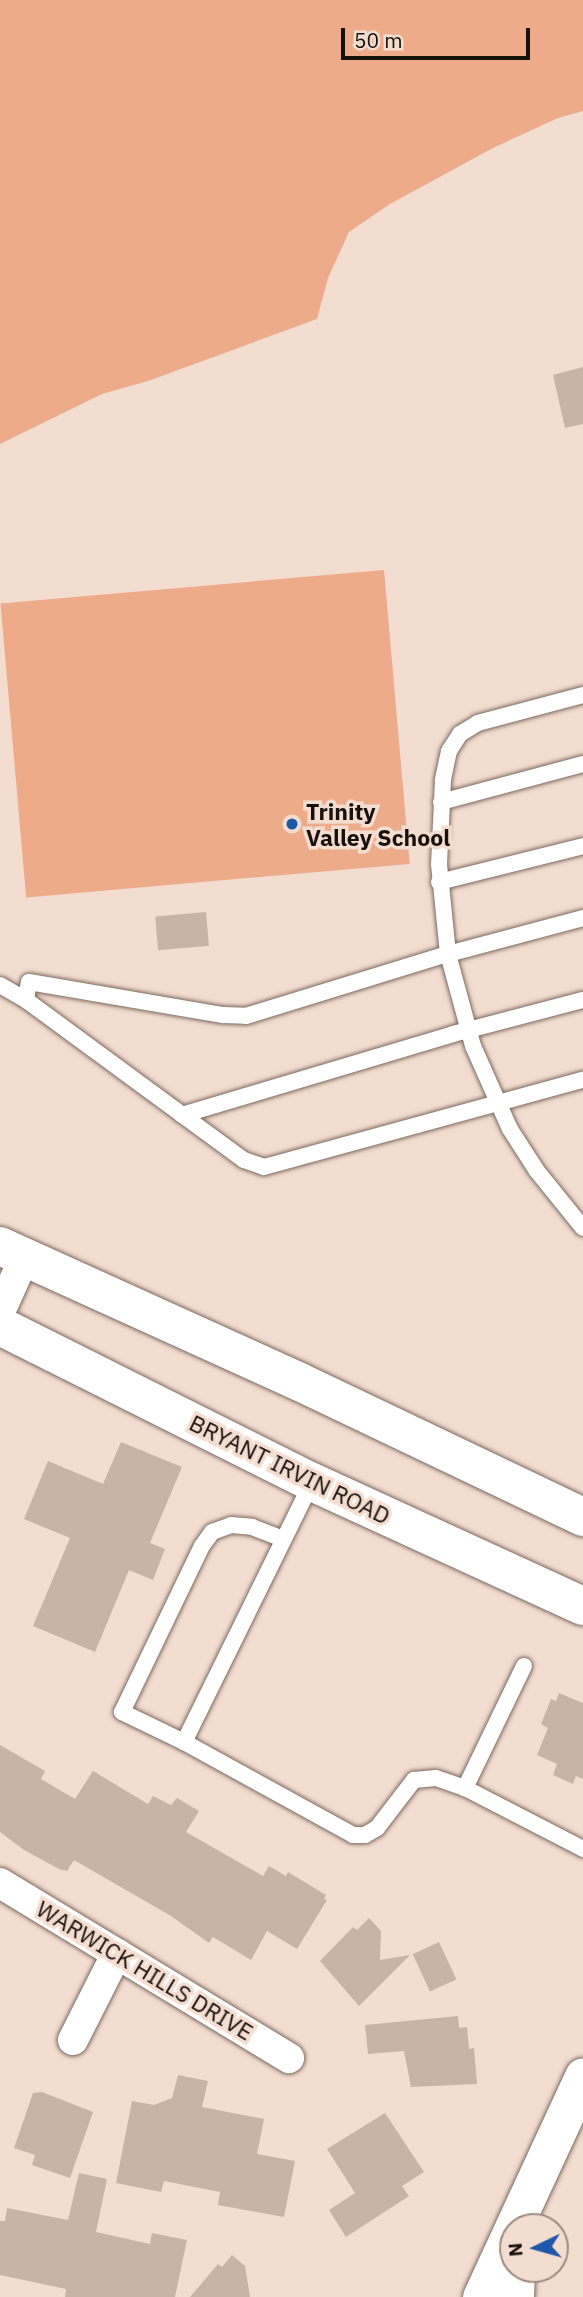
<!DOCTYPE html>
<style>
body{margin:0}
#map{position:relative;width:583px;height:2297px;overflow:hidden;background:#f3ddd1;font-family:"IBM Plex Sans",sans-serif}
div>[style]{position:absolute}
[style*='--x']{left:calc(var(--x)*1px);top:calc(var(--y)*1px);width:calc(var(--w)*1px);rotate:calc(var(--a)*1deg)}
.green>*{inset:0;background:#edab89;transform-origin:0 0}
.building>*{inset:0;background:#c8b3a8;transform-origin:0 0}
.roads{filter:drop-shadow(0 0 2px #7c695f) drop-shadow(0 0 2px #7c695f)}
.service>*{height:16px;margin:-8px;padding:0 8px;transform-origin:8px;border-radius:8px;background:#fff}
.minor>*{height:30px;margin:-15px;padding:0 15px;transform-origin:15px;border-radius:15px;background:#fff}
.tertiary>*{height:37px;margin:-18.5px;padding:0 18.5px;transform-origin:18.5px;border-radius:18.5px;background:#fff}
.secondary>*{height:38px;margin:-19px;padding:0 19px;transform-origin:19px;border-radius:19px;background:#fff}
.dots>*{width:19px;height:19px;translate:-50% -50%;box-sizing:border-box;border:4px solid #f3ddd1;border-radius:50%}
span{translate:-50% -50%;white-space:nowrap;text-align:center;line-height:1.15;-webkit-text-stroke:7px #f3ddd1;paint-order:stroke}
.poi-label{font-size:23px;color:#18100c;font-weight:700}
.left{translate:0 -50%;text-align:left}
.street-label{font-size:23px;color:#18100c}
.north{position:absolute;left:499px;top:2213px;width:70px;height:70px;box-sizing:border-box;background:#f3ddd1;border:2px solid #9b8b82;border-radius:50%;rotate:265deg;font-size:19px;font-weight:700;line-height:28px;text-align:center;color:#18100c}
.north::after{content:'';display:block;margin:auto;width:24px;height:32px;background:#1f58aa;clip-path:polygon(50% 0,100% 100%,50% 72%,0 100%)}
.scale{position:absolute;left:341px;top:28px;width:189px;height:32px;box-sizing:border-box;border:4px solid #18100c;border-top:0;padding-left:9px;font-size:21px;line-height:24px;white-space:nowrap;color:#18100c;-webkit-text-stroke:5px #f3ddd1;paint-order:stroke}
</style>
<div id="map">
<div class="green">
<div style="clip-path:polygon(0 0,583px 0,583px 111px,558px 118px,493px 148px,390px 204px,349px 232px,328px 278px,317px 319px,148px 381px,102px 394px,0 444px)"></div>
<div style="left:384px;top:570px;width:295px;height:385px;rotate:85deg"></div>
</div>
<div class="building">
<div style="clip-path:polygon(583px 367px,583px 424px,565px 428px,553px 375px)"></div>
<div style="left:206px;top:912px;width:34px;height:51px;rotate:85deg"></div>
<div style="clip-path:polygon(121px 1442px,182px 1467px,150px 1543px,165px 1549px,153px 1580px,129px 1570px,95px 1652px,33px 1626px,70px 1538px,24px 1519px,48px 1461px,103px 1484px)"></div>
<div style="clip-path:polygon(559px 1693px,583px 1703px,583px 1779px,576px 1776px,573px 1784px,553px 1775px,557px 1764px,537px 1755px,548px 1728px,541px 1724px,551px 1699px,556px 1701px)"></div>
<div style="clip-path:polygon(0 1745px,45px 1771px,41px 1779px,75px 1799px,93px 1771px,148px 1804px,153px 1796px,171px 1805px,177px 1798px,199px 1811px,186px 1832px,263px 1876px,269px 1866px,286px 1876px,288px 1872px,326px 1895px,324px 1899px,327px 1900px,297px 1949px,267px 1931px,251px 1960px,213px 1937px,209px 1943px,171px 1916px,74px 1860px,67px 1871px,59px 1869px,24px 1850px,0 1832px)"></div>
<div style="clip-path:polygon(369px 1918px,381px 1931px,380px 1960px,410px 1955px,359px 2006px,320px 1961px,353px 1927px,357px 1930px)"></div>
<div style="left:439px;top:1942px;width:41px;height:29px;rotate:65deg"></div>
<div style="clip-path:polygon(458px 2016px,459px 2028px,467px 2027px,469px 2049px,474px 2048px,477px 2084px,411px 2087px,404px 2051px,368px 2054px,365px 2025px)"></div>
<div style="clip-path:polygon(178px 2075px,208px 2081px,202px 2107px,264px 2119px,257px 2154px,295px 2161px,284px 2217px,218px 2205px,220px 2192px,164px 2181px,161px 2192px,116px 2183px,132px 2101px,154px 2105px,172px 2098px)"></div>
<div style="clip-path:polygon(42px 2092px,93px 2112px,70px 2178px,32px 2165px,35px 2155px,14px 2148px,33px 2093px)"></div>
<div style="clip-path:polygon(385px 2113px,424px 2172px,402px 2186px,409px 2196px,346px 2237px,329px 2210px,355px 2193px,327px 2149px)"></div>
<div style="clip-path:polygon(79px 2173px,107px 2179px,96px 2232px,150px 2244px,152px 2233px,187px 2240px,175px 2297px,65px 2297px,66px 2289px,0 2275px,0 2221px,5px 2221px,7px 2208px,68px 2220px)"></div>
<div style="clip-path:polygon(232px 2255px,245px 2266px,250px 2297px,190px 2297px,218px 2264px,222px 2267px)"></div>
</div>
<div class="roads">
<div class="service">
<div style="--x:583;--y:695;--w:109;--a:165.1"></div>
<div style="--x:478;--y:723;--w:21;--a:149"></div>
<div style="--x:460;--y:734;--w:20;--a:123"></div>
<div style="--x:449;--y:751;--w:30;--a:102"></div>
<div style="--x:443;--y:780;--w:84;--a:92.7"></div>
<div style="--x:439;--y:864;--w:90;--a:84.3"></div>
<div style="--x:448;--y:954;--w:95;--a:74.8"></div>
<div style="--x:473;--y:1046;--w:91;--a:66"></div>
<div style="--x:510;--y:1129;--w:50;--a:57.3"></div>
<div style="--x:537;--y:1171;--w:73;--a:51.1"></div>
<div style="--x:441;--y:802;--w:147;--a:-15"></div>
<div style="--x:439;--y:882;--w:148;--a:-14"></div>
<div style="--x:0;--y:985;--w:30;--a:30"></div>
<div style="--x:26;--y:1000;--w:270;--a:36.3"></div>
<div style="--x:244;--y:1160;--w:21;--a:19"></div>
<div style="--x:264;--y:1167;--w:331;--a:-15.3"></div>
<div style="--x:26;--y:1000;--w:18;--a:-81"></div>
<div style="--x:29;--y:982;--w:197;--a:9.7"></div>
<div style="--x:223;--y:1015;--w:23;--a:2"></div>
<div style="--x:246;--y:1016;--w:211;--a:-17.1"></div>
<div style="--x:448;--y:954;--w:140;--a:-14.9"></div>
<div style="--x:182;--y:1115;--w:283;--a:-16.6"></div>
<div style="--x:453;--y:1034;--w:134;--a:-14.7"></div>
<div style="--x:312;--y:1482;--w:290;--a:116.2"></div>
<div style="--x:184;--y:1742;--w:193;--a:28.8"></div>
<div style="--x:353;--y:1835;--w:12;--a:0"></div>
<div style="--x:365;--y:1835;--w:14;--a:-30"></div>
<div style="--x:377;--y:1828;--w:61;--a:-52.4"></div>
<div style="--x:414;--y:1780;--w:22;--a:-5"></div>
<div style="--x:436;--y:1778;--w:31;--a:19"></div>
<div style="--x:524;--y:1666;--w:136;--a:115.8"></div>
<div style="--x:465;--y:1788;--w:133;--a:27.3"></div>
<div style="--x:184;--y:1742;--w:69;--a:-154.2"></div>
<div style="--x:122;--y:1712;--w:184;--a:-64.3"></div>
<div style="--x:202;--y:1546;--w:17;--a:-54"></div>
<div style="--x:212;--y:1532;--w:20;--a:-20"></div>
<div style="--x:231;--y:1525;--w:21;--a:5"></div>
<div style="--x:252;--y:1527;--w:34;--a:21"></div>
</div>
<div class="minor">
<div style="--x:0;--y:1312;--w:61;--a:-65.9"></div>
<div style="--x:0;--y:1883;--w:338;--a:31.2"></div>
<div style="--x:73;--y:2040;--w:97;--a:-63.2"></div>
</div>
<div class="tertiary">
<div style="--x:481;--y:2297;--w:243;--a:-65.2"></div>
<div style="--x:515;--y:2297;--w:28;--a:-88"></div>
</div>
<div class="secondary">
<div style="--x:0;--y:1246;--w:329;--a:24.4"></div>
<div style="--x:300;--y:1382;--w:314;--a:25.5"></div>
<div style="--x:0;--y:1326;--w:349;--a:26.6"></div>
<div style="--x:312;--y:1482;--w:298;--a:24.6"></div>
</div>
</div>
<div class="dots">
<div style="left:292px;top:824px;background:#1f58aa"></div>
</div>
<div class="poi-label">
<span class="left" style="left:306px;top:824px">Trinity<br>Valley School</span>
</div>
<div class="street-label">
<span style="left:290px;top:1469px;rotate:26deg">BRYANT IRVIN ROAD</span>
<span style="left:145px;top:1970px;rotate:31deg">WARWICK HILLS DRIVE</span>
</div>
<div class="north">N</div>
<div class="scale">50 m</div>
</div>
